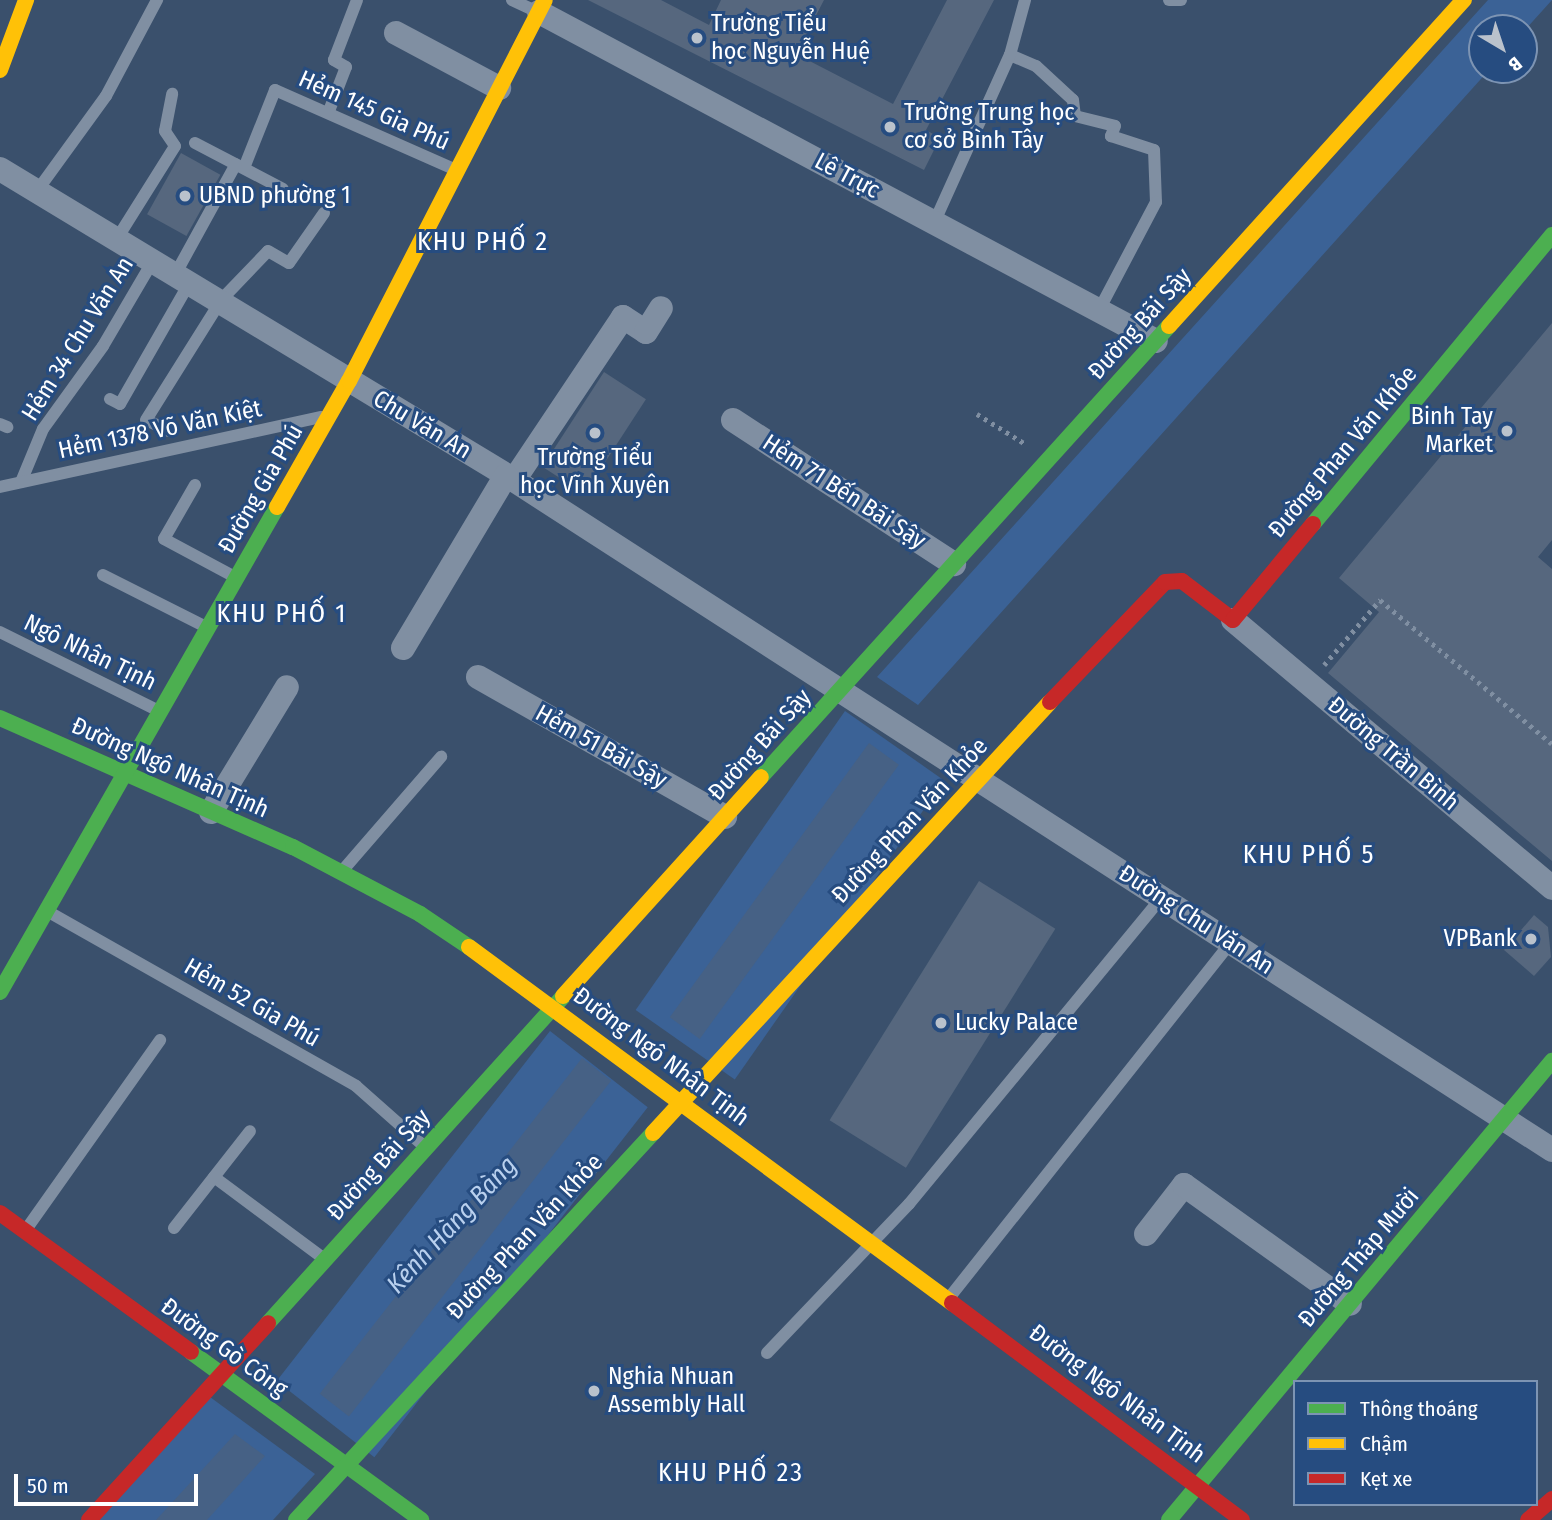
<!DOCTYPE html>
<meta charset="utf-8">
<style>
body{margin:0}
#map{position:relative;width:1552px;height:1520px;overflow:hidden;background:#3a506c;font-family:"Fira Sans Condensed",sans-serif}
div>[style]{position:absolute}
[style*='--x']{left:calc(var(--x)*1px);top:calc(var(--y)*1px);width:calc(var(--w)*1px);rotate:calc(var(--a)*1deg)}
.green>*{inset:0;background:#3b6296;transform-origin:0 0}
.water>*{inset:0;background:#466185;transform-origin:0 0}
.building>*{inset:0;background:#56677e;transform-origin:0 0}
.path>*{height:4.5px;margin-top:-2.25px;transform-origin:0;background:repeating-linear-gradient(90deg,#808fa2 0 3.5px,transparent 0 8.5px)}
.lane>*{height:12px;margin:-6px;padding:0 6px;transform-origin:6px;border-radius:6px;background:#808fa2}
.street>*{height:24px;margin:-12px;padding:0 12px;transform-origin:12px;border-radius:12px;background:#808fa2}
.fast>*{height:16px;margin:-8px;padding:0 8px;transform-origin:8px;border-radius:8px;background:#4caf50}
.slow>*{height:16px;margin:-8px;padding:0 8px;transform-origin:8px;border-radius:8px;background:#ffc107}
.jam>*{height:16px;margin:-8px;padding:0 8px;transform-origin:8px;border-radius:8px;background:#c62828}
.dots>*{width:19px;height:19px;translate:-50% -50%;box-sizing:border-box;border:4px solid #264c80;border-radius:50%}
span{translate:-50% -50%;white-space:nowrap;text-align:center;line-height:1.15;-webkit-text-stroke:6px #264c80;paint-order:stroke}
.poi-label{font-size:24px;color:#fff}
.left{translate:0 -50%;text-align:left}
.right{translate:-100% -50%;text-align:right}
.street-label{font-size:24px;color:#fff}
.neighbourhood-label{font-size:26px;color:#fff;letter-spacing:2px}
.water-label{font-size:26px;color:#b9d0ee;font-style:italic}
.legend{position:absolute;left:1293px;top:1380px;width:245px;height:126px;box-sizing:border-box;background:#264c80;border:2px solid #7d94b3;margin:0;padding:9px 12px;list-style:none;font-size:21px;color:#fff}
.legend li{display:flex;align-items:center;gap:14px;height:35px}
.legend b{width:35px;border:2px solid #7d94b3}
.north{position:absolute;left:1468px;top:14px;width:70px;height:70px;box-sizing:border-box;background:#264c80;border:2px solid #7d94b3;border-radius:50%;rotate:141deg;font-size:19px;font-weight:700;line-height:28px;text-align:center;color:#fff}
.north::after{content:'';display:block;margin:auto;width:24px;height:32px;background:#bac2cc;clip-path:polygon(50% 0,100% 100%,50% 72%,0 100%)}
.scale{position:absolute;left:14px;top:1474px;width:184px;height:32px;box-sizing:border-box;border:4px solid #fff;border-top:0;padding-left:9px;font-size:21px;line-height:24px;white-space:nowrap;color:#fff;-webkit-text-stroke:5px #264c80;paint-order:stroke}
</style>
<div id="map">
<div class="green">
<div style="clip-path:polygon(1488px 0,1552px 0,1524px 31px,1482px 28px,1482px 70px,1489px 70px,918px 705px,877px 677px)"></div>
<div style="left:845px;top:711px;width:121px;height:365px;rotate:35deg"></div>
<div style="left:550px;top:1031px;width:124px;height:444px;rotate:38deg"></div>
<div style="clip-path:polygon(210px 1397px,315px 1474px,273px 1520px,98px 1520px)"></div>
</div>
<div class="water">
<div style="left:869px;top:743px;width:37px;height:339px;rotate:36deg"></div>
<div style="left:582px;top:1058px;width:37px;height:426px;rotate:38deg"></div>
<div style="clip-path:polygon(235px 1434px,265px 1456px,207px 1520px,156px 1520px)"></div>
</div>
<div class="building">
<div style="clip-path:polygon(588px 0,661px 0,709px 25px,721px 0,824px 0,796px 54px,893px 104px,947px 0,994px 0,926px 130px,940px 138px,924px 170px)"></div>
<div style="left:181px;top:153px;width:45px;height:70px;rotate:29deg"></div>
<div style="clip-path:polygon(1552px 323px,1552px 540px,1538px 557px,1552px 569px,1552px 861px,1328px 673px,1379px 612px,1339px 578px)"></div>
<div style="left:604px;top:372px;width:50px;height:113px;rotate:33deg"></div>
<div style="left:979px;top:881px;width:90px;height:282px;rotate:32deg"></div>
<div style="clip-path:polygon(1534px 915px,1548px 927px,1551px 957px,1534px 976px,1504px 950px)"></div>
</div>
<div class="path">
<div style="--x:977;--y:414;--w:55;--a:31.7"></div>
<div style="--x:1324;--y:665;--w:86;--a:-49.3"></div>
<div style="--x:1380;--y:600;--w:224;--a:39.9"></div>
</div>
<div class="lane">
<div style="--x:512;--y:0;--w:29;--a:25"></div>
<div style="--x:1169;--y:0;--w:12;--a:0"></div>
<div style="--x:1010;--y:55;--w:28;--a:23"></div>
<div style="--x:1036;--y:66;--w:50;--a:42.6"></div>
<div style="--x:1073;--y:100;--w:16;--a:83"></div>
<div style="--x:1075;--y:116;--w:41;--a:14"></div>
<div style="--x:1115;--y:126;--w:11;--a:112"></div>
<div style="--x:1111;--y:136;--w:45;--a:18"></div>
<div style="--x:1154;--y:150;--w:52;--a:87.8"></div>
<div style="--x:1156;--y:202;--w:122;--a:117.8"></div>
<div style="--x:329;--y:111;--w:47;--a:-68.9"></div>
<div style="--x:346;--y:67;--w:14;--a:-150"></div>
<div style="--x:334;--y:60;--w:64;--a:-69"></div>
<div style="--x:195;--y:143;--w:99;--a:27.6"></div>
<div style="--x:244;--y:168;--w:84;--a:-68.3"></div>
<div style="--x:275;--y:90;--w:198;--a:23.8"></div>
<div style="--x:37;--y:191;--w:117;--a:-54"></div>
<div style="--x:106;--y:96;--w:109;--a:-62"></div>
<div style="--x:934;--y:223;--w:184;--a:-65.7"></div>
<div style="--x:1010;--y:55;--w:57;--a:-74.7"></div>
<div style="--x:118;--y:237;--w:107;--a:-57.9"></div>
<div style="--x:175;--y:146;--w:18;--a:-124"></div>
<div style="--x:165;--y:131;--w:38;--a:-79"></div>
<div style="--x:176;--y:273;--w:124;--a:-61.2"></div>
<div style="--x:110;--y:399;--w:11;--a:27"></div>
<div style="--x:120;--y:404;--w:141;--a:-60.2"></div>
<div style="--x:0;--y:424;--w:8;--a:23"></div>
<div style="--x:169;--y:431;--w:25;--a:-154"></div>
<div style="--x:146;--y:420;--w:143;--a:-57.9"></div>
<div style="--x:222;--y:299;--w:66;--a:-46.2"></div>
<div style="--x:268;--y:251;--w:24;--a:30"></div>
<div style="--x:289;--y:263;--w:61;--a:-55"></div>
<div style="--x:21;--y:482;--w:57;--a:-67.5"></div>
<div style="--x:43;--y:429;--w:102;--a:-54.1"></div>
<div style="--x:103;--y:346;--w:101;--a:-59.6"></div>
<div style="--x:195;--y:485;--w:62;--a:119.9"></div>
<div style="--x:164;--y:539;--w:81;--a:28.2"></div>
<div style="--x:0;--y:487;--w:329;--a:-12.3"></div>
<div style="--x:103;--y:575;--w:118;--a:26.8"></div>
<div style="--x:0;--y:632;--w:180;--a:26.4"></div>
<div style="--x:343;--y:870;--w:150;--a:-49.1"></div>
<div style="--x:47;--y:911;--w:355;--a:29.5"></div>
<div style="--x:356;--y:1086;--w:92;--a:41.5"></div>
<div style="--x:214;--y:1177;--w:136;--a:36.6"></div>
<div style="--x:174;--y:1228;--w:123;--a:-51.9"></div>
<div style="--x:25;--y:1231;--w:234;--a:-54.7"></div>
<div style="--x:949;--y:1298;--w:453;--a:-51.6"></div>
<div style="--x:767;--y:1353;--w:206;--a:-46.4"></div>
<div style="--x:909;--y:1204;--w:396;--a:-50.5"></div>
</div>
<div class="street">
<div style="--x:539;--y:12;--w:699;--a:28.07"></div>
<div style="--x:396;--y:33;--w:117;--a:28.1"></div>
<div style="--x:0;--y:169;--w:591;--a:31.16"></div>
<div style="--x:506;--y:475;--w:1245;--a:32.83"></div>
<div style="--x:733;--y:420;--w:264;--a:33.1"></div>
<div style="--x:514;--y:480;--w:196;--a:-56.2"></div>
<div style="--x:623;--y:317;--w:27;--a:33"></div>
<div style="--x:646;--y:332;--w:28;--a:-58"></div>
<div style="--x:1233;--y:620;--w:417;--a:40"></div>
<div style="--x:403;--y:648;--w:201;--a:-59.2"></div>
<div style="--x:478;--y:677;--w:284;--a:29.5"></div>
<div style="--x:211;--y:812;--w:146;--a:-58.7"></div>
<div style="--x:1146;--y:1234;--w:62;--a:-52.2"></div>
<div style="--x:1184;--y:1185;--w:204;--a:35.6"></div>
</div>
<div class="fast">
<div style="--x:1313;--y:524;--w:375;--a:-50.4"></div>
<div style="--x:0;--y:718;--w:320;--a:23.8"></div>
<div style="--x:293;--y:847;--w:144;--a:27.8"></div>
<div style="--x:420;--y:914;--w:59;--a:34"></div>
<div style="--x:761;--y:777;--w:608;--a:-47.87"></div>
<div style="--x:0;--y:992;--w:559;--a:-60.27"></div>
<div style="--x:268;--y:1323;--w:440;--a:-47.9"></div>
<div style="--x:191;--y:1352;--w:285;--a:36.1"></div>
<div style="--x:296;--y:1520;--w:527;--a:-47.31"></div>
<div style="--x:1169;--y:1520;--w:598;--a:-50.16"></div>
</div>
<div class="slow">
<div style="--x:0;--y:70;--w:75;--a:-69.6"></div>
<div style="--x:1169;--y:326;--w:440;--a:-47.9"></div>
<div style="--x:277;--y:507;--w:145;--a:-60.3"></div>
<div style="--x:349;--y:381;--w:428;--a:-62.8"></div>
<div style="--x:469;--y:947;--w:600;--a:36.39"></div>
<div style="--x:563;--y:996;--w:295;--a:-47.9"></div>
<div style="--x:653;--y:1133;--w:586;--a:-47.35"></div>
</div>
<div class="jam">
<div style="--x:1050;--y:702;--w:166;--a:-46.2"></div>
<div style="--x:1165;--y:582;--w:17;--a:-3"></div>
<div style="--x:1182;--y:581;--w:64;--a:37.4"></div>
<div style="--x:1233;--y:620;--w:125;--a:-50.2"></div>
<div style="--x:0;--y:1213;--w:236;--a:36"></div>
<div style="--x:952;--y:1303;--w:362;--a:36.8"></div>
<div style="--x:89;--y:1520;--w:266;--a:-47.7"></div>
<div style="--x:1528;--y:1520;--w:32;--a:-41"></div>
</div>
<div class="dots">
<div style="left:697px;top:38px;background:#bac2cc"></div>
<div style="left:890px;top:127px;background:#bac2cc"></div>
<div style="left:185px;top:196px;background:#bac2cc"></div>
<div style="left:1507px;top:431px;background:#bac2cc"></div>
<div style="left:595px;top:433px;background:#bac2cc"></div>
<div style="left:1531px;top:939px;background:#bac2cc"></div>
<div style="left:941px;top:1023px;background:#bac2cc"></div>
<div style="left:594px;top:1391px;background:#bac2cc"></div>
</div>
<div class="poi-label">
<span class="left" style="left:711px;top:38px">Trường Tiểu<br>học Nguyễn Huệ</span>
<span class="left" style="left:904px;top:127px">Trường Trung học<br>cơ sở Bình Tây</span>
<span class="left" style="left:199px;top:196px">UBND phường 1</span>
<span class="right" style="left:1493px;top:431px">Binh Tay<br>Market</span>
<span style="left:595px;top:472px">Trường Tiểu<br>học Vĩnh Xuyên</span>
<span class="right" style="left:1517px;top:939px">VPBank</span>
<span class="left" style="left:955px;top:1023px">Lucky Palace</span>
<span class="left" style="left:608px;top:1391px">Nghia Nhuan<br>Assembly Hall</span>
</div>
<div class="street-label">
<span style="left:374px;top:111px;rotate:24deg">Hẻm 145 Gia Phú</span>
<span style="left:847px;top:176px;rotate:28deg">Lê Trực</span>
<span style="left:1140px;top:324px;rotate:-48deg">Đường Bãi Sậy</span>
<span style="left:78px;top:339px;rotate:-58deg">Hẻm 34 Chu Văn An</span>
<span style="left:422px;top:425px;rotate:31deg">Chu Văn An</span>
<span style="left:160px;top:430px;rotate:-12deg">Hẻm 1378 Võ Văn Kiệt</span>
<span style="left:1343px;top:452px;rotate:-50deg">Đường Phan Văn Khỏe</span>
<span style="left:261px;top:489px;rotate:-60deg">Đường Gia Phú</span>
<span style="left:844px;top:492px;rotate:33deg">Hẻm 71 Bến Bãi Sậy</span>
<span style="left:90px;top:653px;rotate:26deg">Ngô Nhân Tịnh</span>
<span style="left:760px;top:745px;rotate:-48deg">Đường Bãi Sậy</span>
<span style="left:601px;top:747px;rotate:29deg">Hẻm 51 Bãi Sậy</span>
<span style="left:1393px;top:754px;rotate:40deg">Đường Trần Bình</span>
<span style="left:170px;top:768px;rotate:24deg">Đường Ngô Nhân Tịnh</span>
<span style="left:910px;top:821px;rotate:-47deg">Đường Phan Văn Khỏe</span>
<span style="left:1196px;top:920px;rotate:33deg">Đường Chu Văn An</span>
<span style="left:252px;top:1003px;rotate:30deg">Hẻm 52 Gia Phú</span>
<span style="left:661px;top:1057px;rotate:37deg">Đường Ngô Nhân Tịnh</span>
<span style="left:379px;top:1165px;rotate:-48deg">Đường Bãi Sậy</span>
<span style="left:525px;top:1237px;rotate:-47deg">Đường Phan Văn Khỏe</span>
<span style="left:1359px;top:1258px;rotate:-50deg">Đường Tháp Mười</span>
<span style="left:224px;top:1348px;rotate:36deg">Đường Gò Công</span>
<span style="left:1117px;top:1394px;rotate:37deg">Đường Ngô Nhân Tịnh</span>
</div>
<div class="neighbourhood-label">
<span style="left:483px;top:242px">KHU PHỐ 2</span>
<span style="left:282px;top:614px">KHU PHỐ 1</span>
<span style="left:1309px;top:855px">KHU PHỐ 5</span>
<span style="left:731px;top:1473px">KHU PHỐ 23</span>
</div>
<div class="water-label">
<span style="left:452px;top:1225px;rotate:-47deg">Kênh Hàng Bàng</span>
</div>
<ul class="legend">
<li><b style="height:9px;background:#4caf50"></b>Thông thoáng</li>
<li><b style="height:9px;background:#ffc107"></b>Chậm</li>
<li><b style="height:9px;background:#c62828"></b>Kẹt xe</li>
</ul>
<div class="north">B</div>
<div class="scale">50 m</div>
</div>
